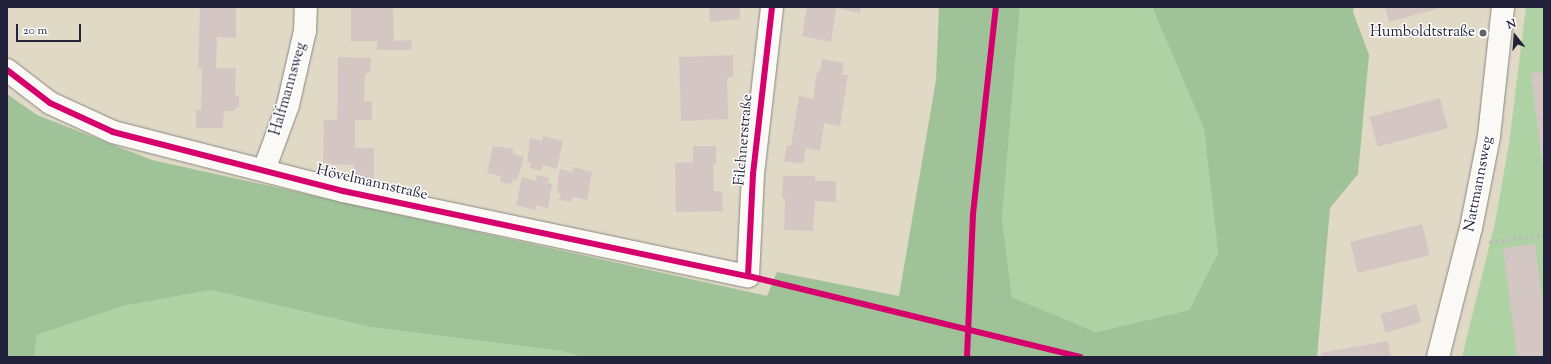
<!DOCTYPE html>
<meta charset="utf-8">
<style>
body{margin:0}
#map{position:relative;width:1551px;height:364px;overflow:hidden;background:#e0d9c5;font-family:"Sorts Mill Goudy",serif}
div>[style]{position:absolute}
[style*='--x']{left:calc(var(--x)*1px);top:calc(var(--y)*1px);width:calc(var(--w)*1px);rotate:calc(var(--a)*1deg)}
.green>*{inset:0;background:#aed2a3}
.forest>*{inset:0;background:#a0c298}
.building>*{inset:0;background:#d4c7c3;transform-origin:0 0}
.path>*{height:2.5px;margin-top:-1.25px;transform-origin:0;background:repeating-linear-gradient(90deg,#bbbab8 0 3px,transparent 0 6px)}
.roads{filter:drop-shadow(0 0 1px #8a8681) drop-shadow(0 0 1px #8a8681)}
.minor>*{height:22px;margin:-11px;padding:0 11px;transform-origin:11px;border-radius:11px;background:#faf9f6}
.cycleway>*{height:6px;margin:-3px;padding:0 3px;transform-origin:3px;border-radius:3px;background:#d6006c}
.dots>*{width:11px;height:11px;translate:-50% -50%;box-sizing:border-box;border:2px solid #fff;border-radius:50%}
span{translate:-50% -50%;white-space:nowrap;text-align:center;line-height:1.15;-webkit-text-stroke:3px #fff;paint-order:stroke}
.poi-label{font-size:15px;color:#22223b}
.right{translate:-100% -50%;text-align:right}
.street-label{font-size:15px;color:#22223b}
.frame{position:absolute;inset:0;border:8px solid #22223b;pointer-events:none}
.north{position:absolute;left:1495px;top:16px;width:40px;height:40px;-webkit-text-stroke:3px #fff;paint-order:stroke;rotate:343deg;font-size:11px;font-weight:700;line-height:16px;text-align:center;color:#22223b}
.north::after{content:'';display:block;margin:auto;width:14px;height:18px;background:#22223b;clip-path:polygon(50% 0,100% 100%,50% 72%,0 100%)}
.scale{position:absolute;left:16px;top:24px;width:65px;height:18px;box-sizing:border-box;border:2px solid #22223b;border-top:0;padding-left:5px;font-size:12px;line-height:14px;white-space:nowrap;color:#22223b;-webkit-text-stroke:3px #fff;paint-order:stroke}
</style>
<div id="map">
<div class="green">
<div style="clip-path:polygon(1020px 7px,1152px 7px,1204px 129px,1218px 253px,1189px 310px,1096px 332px,1012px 297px,1002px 219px)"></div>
<div style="clip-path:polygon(1526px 7px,1544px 7px,1544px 357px,1462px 357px,1495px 223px,1509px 144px)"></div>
<div style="clip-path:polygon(211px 290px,371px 327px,561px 351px,582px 357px,34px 357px,37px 335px,123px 306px)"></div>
</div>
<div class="forest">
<div style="clip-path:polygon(939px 7px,1020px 7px,1002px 219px,1012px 297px,1096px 332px,1189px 310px,1218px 253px,1204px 129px,1152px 7px,1354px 7px,1353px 12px,1369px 55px,1358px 174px,1330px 208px,1317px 357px,582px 357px,561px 351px,371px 327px,211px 290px,123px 306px,37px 335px,34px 357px,7px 357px,7px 94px,37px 115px,152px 160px,767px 296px,777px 272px,899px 296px,936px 80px)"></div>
</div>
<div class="building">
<div style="clip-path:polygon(200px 7px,236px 7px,236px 38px,217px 37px,216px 68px,236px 68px,235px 96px,239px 96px,239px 108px,235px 108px,235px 111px,224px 111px,223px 128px,196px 128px,196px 110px,201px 110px,202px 68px,198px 68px)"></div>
<div style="clip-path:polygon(393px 7px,394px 41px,412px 40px,411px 50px,377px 50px,377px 41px,351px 41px,351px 8px)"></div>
<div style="clip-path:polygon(709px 7px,740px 7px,740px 19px,710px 22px)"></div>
<div style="clip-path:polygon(807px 7px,861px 7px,860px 13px,836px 8px,831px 42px,802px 36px)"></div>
<div style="clip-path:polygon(1385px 7px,1443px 7px,1389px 22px)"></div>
<div style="clip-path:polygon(733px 55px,733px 76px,727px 78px,728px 119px,681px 121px,679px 57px)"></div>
<div style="clip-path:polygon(338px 57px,371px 58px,370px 73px,365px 73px,364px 101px,372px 101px,372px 120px,355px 120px,355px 148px,374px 148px,374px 179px,354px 177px,354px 165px,323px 164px,324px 120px,337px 120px)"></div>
<div style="clip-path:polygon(822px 59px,844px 63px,842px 75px,848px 75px,840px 126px,824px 123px,820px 151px,806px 148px,803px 164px,784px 161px,787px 145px,791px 146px,799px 96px,813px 99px,817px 71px,820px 71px)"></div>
<div style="clip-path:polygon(1544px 72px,1544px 169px,1543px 169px,1531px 73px)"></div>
<div style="left:1440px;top:98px;width:31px;height:73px;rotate:75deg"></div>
<div style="clip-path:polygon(543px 136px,563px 141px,557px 169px,543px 165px,541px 171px,530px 168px,531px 163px,527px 162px,530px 138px,542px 141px)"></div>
<div style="clip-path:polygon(493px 146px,513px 149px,513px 154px,524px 157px,517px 180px,513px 179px,512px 184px,500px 182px,501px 176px,487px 173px)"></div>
<div style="clip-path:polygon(693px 146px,716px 146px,716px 164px,713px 164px,714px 191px,722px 191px,723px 211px,676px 212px,675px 163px,693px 162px)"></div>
<div style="clip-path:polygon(573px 167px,592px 172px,587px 200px,572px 197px,571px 202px,559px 200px,561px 194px,557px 193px,558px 185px,557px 185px,560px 169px,572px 172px)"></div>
<div style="clip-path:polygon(537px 175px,549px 178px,548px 183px,552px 184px,548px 208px,536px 205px,535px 210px,516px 205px,522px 177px,536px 181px)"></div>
<div style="clip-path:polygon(783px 176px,815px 176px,815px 181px,836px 181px,836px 202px,815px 201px,813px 231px,784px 230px,785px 198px,782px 198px)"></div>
<div style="left:1422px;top:224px;width:32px;height:74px;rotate:76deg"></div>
<div style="clip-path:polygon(1535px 244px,1544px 311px,1544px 357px,1517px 357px,1503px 248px)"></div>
<div style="left:1416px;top:304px;width:19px;height:37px;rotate:74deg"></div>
<div style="clip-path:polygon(1388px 341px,1391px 357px,1322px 357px,1321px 353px)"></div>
</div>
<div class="path">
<div style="--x:1489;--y:242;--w:55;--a:-7.3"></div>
</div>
<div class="roads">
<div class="minor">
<div style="--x:7;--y:70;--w:54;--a:37.5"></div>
<div style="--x:50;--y:103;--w:69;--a:24.7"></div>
<div style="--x:113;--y:132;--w:237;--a:14.4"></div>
<div style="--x:343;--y:191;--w:414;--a:11.9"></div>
<div style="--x:748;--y:276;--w:102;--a:-87.2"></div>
<div style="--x:753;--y:174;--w:168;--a:-83.5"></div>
<div style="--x:264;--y:170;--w:69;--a:-69.7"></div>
<div style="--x:288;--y:105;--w:76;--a:-77.1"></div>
<div style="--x:305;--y:31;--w:24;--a:-88"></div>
<div style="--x:1438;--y:357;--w:133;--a:-75.7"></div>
<div style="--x:1471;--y:228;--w:94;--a:-78.9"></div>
<div style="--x:1489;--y:136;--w:130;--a:-83.8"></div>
</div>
</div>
<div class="cycleway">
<div style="--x:7;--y:70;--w:54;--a:37.5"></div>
<div style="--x:50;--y:103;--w:69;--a:24.7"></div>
<div style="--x:113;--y:132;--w:237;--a:14.4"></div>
<div style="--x:343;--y:191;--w:414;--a:11.9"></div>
<div style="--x:748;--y:276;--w:342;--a:13.7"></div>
<div style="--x:748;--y:276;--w:102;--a:-87.2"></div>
<div style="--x:753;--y:174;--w:168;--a:-83.5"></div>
<div style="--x:967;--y:357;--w:143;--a:-87.6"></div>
<div style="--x:973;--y:214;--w:208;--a:-83.7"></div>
</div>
<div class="dots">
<div style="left:1483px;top:33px;background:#64626b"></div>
</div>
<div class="poi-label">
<span class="right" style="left:1475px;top:33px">Humboldtstraße</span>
</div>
<div class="street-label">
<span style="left:289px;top:89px;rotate:-74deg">Halfmannsweg</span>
<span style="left:744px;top:140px;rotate:-85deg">Filchnerstraße</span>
<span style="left:372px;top:183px;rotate:13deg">Hövelmannstraße</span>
<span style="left:1479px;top:184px;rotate:-79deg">Nattmannsweg</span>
</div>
<div class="frame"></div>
<div class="north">N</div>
<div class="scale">20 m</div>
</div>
